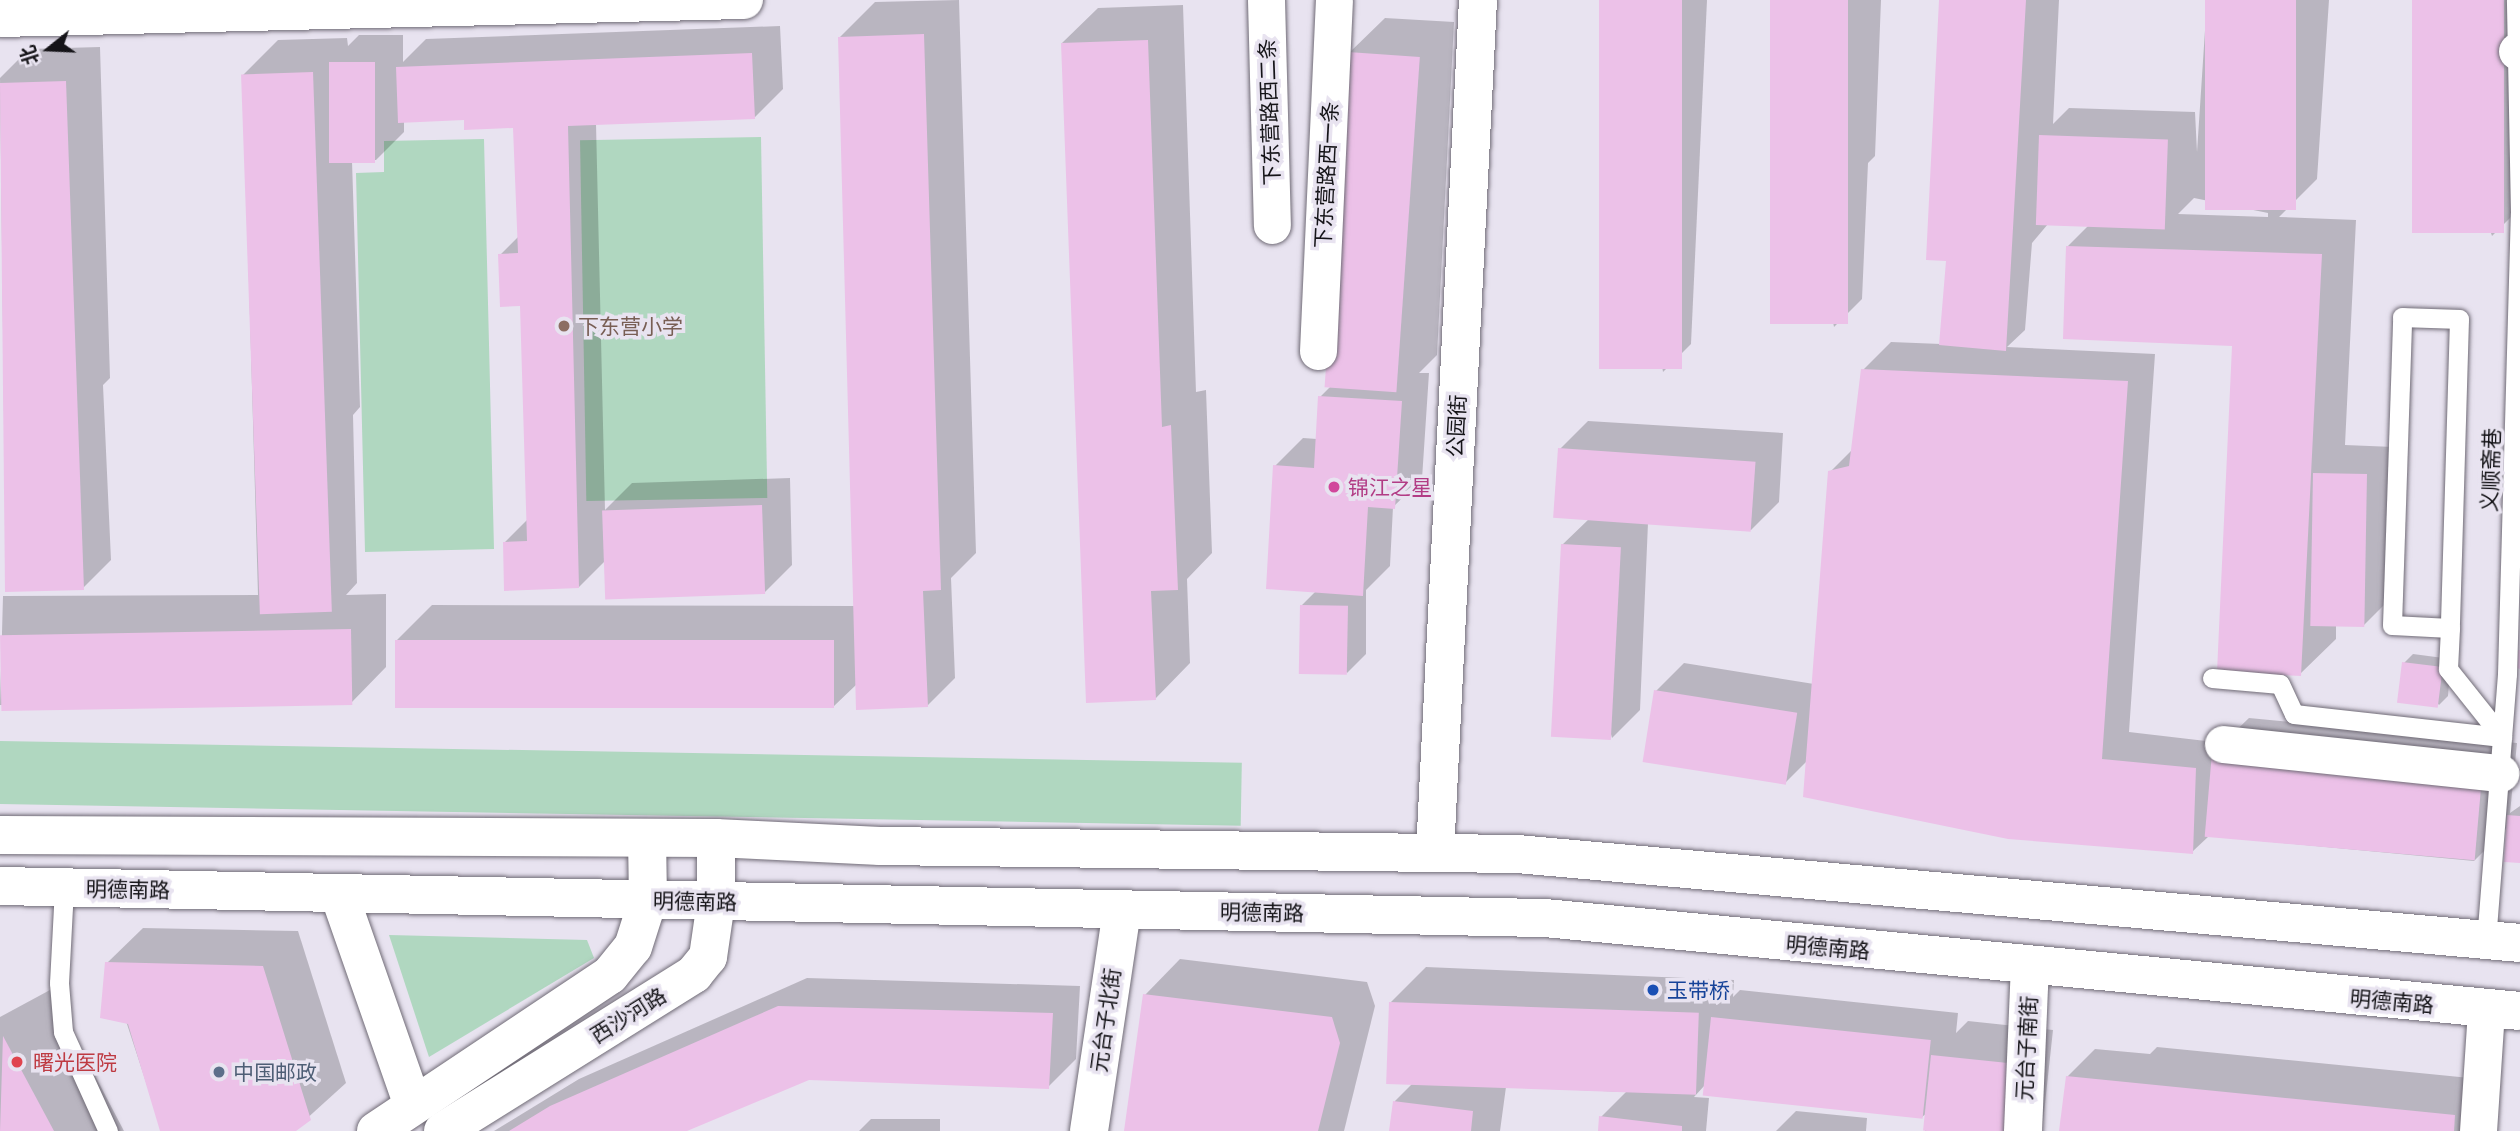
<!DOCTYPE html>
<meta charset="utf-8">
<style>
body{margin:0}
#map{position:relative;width:2520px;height:1131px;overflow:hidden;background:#e8e3f0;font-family:"Golos Text","Noto Sans SC",sans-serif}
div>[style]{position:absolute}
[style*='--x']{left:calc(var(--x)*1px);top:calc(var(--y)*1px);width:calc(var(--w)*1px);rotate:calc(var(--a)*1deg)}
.green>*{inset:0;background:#b0d7c0;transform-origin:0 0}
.shadow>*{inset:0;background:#0003}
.building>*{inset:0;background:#ecc1e8;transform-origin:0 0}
.roads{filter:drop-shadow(0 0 2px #706b76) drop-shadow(0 0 2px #706b76)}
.service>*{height:19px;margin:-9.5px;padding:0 9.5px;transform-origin:9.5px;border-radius:9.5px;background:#fff}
.minor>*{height:37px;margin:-18.5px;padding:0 18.5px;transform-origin:18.5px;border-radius:18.5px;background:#fff}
.tertiary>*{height:38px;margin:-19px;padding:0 19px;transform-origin:19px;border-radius:19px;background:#fff}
.primary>*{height:38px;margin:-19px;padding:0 19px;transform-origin:19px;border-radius:19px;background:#fff}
.dots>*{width:19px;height:19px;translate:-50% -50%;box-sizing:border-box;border:4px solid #e8e3f0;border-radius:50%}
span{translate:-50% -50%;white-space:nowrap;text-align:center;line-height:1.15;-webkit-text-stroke:7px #e8e3f0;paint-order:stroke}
.street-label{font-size:21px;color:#151418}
.education-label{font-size:21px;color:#785e54}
.left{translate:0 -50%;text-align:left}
.hotel-label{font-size:21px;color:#b23c85}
.transit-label{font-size:21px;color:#164399}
.health-label{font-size:21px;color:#be3a42}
.service-label{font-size:21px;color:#4e5e75}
.north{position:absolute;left:14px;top:14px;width:70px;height:70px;-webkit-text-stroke:5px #e8e3f0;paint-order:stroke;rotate:252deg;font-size:19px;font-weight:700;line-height:28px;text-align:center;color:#151418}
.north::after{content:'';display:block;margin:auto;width:24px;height:32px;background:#151418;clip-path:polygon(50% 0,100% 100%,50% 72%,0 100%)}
</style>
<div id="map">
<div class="green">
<div style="left:761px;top:137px;width:361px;height:181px;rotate:89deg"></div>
<div style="clip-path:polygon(484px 139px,494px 549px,365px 552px,356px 173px,384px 172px,384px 141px)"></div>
<div style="left:0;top:741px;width:1242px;height:63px;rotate:1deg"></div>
<div style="clip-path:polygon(389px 935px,587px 940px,594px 958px,429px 1057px)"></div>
</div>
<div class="shadow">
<div style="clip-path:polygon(959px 0,976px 553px,951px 578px,955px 678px,927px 706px,857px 684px,834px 706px,396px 641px,432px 605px,854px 606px,839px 38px,875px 2px)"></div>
<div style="clip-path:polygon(1600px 0,1707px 0,1691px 344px,1663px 372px)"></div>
<div style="clip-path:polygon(1771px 0,1881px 0,1875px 156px,1868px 163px,1862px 299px,1834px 327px)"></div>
<div style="clip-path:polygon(evenodd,1941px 0,2059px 0,2053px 124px,2069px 108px,2195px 112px,2197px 152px,2207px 0,2329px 0,2317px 179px,2279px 217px,2356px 220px,2345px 445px,2394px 447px,2391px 598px,2363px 626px,2336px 625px,2336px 639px,2300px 674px,2234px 344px,2067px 247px,2089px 225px,2048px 224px,2032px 243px,2025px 330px,2007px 347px,2155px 354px,2129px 732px,2223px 743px,2249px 718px,2517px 743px,2510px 813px,2520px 806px,2520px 862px,2508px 827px,2474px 861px,2209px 836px,2192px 852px,1807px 761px,1785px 783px,1656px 691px,1684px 663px,1814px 684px,1830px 472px,1853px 449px,1863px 370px,1891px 342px,1941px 344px,1947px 262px,1941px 0,2194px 198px,2268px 213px,2268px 217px,2178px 214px,2194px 198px)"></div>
<div style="clip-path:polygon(2414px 0,2520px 0,2520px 208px,2492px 236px)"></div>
<div style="clip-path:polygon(1183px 5px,1196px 392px,1206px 390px,1212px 553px,1187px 579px,1190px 663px,1155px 699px,1062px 43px,1098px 8px)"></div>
<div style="clip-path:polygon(1385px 18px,1454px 22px,1437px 355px,1419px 373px,1429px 373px,1422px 479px,1393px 507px,1390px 566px,1366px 590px,1366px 654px,1347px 673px,1301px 606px,1316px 591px,1275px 466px,1303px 438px,1317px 439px,1320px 397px,1332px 385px,1349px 53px)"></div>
<div style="clip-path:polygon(780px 26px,783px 89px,755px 117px,596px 123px,605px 510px,632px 483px,790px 478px,792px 565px,765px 592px,606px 560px,579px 587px,505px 542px,528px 519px,522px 305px,500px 255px,519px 236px,515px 126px,465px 118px,404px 121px,404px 132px,376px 160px,352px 161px,360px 407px,353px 415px,357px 583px,346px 595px,386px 594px,386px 667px,351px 703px,0 705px,3px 596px,258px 595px,243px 75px,278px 40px,347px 38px,348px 46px,359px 35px,403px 35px,403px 62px,426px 39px)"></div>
<div style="clip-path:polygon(100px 47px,110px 378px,103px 385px,111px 560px,83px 588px,4px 417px,0 78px,29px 49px)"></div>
<div style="clip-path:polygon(1588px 421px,1783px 433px,1779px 502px,1751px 530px,1648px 523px,1640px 710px,1612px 738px,1562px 545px,1589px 519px,1560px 449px)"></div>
<div style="clip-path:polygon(2413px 654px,2451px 659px,2448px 696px,2439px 705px,2404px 663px)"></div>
<div style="clip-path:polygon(143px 928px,298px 931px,346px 1083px,293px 1131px,162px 1131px,107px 963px)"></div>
<div style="clip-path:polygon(1180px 959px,1367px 982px,1375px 1006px,1344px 1131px,1126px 1131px,1145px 995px)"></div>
<div style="clip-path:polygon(1426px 967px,1734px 980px,1733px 997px,1740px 990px,1958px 1013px,1956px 1033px,1968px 1021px,2053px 1030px,2042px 1131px,1925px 1131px,1927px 1113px,1922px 1117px,1705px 1085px,1694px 1097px,1709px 1098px,1706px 1131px,1599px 1131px,1601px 1117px,1626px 1092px,1506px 1087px,1500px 1131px,1391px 1131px,1395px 1101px,1413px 1083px,1390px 1003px)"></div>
<div style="clip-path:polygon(807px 978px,1080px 986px,1076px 1059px,1048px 1087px,809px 1078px,683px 1131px,494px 1131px,579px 1079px)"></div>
<div style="clip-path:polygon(50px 990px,124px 1131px,0 1131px,0 1017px)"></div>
<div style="clip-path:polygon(2157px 1047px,2490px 1080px,2485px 1131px,2062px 1131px,2067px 1077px,2095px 1049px,2150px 1054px)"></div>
<div style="clip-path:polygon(1796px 1111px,1867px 1118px,1866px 1131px,1776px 1131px)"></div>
<div style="clip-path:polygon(871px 1119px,940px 1119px,940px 1131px,859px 1131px)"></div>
</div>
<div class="building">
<div style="left:1599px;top:0;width:83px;height:369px"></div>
<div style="left:1770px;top:0;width:78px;height:324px"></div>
<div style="clip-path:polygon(1939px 0,2026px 0,2006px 351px,1939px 345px,1946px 261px,1926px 260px)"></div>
<div style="left:2205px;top:0;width:91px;height:210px"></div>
<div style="left:2412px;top:0;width:92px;height:233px"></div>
<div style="clip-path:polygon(924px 34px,941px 590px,923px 591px,928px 707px,856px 710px,838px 37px)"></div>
<div style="clip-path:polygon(1148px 40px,1162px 427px,1171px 425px,1178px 590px,1151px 591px,1156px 700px,1086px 703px,1061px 43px)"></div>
<div style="left:1348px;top:52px;width:72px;height:336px;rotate:4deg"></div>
<div style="clip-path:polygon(752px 53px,755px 119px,568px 126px,579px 588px,504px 591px,503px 542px,527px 541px,520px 306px,500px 307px,498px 254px,518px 253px,513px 128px,464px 130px,464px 120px,398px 123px,396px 67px)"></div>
<div style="left:329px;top:62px;width:46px;height:101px"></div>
<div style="left:313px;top:72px;width:540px;height:72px;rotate:88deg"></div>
<div style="clip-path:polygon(66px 81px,84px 590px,5px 592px,0 83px)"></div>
<div style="left:2039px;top:135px;width:129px;height:90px;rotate:2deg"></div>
<div style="clip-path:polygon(2066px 246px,2322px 254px,2301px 676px,2217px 672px,2232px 346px,2063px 339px)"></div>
<div style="clip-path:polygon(1861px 369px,2128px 381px,2102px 759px,2196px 768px,2193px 854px,2008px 839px,1803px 797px,1828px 471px,1849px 466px)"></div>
<div style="clip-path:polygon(1318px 396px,1402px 401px,1395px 509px,1368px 507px,1363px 596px,1266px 589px,1273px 465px,1314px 468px)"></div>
<div style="left:1558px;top:448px;width:198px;height:70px;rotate:4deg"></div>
<div style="left:2313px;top:473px;width:54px;height:153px;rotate:1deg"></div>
<div style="left:762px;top:505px;width:89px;height:160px;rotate:88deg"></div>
<div style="left:1561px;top:544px;width:60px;height:193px;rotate:3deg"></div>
<div style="left:1300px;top:605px;width:48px;height:69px;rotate:1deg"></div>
<div style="left:351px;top:629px;width:76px;height:351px;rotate:89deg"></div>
<div style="left:395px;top:640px;width:439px;height:68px"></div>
<div style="clip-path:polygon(2518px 650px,2520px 650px,2520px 669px,2517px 668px)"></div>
<div style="left:2402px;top:662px;width:41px;height:41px;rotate:7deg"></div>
<div style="left:1654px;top:690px;width:145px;height:73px;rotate:9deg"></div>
<div style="left:2212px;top:753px;width:271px;height:84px;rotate:5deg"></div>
<div style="clip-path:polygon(2507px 815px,2520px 816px,2520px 863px,2504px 862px)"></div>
<div style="clip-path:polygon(105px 962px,263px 966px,311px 1120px,296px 1131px,160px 1131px,128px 1024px,100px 1018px)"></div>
<div style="clip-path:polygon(1143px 994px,1332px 1017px,1340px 1043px,1318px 1131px,1124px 1131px)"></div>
<div style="left:1389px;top:1002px;width:310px;height:82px;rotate:2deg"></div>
<div style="clip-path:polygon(778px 1006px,1053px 1013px,1049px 1089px,809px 1080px,687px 1131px,509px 1131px,550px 1106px)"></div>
<div style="left:1711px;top:1017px;width:221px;height:79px;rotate:6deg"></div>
<div style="clip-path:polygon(3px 1036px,54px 1131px,0 1131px)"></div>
<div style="left:1931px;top:1055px;width:87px;height:76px;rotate:6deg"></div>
<div style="clip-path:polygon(2066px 1076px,2455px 1115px,2454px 1131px,2059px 1131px)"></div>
<div style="clip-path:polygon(1393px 1101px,1473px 1111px,1471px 1131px,1389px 1131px)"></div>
<div style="clip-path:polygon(1599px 1116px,1682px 1126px,1682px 1131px,1598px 1131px)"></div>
</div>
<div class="roads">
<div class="service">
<div style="--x:2450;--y:628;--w:58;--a:-177"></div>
<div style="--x:2392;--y:625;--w:308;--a:-88.1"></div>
<div style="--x:2402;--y:317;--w:57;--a:2"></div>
<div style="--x:2459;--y:319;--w:309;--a:91.7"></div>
<div style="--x:2450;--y:628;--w:41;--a:92.8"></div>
<div style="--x:2448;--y:669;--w:87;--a:51.5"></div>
<div style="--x:2212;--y:678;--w:68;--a:5"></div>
<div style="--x:2280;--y:684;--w:33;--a:65"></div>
<div style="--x:2294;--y:714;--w:209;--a:6.3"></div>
<div style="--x:64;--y:888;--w:95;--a:93"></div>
<div style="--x:59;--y:983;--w:49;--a:85.3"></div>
<div style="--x:63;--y:1032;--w:109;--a:65.6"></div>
<div style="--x:2486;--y:941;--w:268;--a:-85.5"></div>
<div style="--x:2507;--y:674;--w:461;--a:-88.4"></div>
<div style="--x:2520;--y:213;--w:213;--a:-91.1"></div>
</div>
<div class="minor">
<div style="--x:1266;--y:0;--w:225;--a:88.5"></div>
<div style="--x:2517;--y:51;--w:3;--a:0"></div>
<div style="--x:1318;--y:351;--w:351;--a:-87.4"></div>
<div style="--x:2223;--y:744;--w:279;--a:6"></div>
<div style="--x:2478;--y:1131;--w:121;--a:-86.2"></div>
</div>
<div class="tertiary">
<div style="--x:0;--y:18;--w:744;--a:-1.39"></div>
<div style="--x:1435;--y:852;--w:853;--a:-87.11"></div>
<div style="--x:339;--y:894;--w:224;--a:70.7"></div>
<div style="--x:376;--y:1131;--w:281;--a:-33.7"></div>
<div style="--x:610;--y:975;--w:36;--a:-51"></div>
<div style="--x:633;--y:947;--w:49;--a:-72.3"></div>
<div style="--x:648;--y:900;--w:62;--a:-90.9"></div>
<div style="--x:443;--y:1131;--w:296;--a:-32"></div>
<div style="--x:694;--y:974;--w:22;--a:-51"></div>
<div style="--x:708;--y:957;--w:56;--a:-81.7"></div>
<div style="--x:716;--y:902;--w:64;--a:-90"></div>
<div style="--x:1089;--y:1131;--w:224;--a:-81.5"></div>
<div style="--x:2023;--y:1131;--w:165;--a:-87.6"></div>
</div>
<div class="primary">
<div style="--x:0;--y:835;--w:716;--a:0.24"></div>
<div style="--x:716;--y:838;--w:164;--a:2.8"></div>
<div style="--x:880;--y:846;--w:637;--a:0.72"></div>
<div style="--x:1517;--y:854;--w:1007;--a:5.07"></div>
<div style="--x:0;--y:886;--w:1545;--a:1.19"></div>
<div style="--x:1545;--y:918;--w:979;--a:5.45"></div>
</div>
</div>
<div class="dots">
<div style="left:564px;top:326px;background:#8d6e63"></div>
<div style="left:1334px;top:487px;background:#d1479c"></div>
<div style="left:1653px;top:990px;background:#1a4fb4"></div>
<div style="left:17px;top:1062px;background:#e0444e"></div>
<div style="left:219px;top:1072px;background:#5c6f8a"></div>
</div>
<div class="street-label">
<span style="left:1269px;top:112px;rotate:-92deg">下东营路西二条</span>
<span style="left:1326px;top:175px;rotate:-87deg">下东营路西一条</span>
<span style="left:1456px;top:426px;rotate:-87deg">公园街</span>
<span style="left:2490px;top:470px;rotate:-88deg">义顺斋巷</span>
<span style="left:128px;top:889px;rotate:1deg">明德南路</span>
<span style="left:695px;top:901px;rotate:1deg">明德南路</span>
<span style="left:1262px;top:912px;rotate:1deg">明德南路</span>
<span style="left:1828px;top:947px;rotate:5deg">明德南路</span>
<span style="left:2392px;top:1001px;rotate:5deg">明德南路</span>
<span style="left:628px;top:1015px;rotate:-32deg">西沙河路</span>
<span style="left:1105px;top:1020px;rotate:-82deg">元台子北街</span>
<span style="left:2026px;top:1048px;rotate:-87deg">元台子南街</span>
</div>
<div class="education-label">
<span class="left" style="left:578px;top:326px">下东营小学</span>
</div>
<div class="hotel-label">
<span class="left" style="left:1348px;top:487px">锦江之星</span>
</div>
<div class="transit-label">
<span class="left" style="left:1667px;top:990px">玉带桥</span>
</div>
<div class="health-label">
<span class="left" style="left:33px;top:1062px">曙光医院</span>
</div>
<div class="service-label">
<span class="left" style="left:233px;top:1072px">中国邮政</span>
</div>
<div class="north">北</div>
</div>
